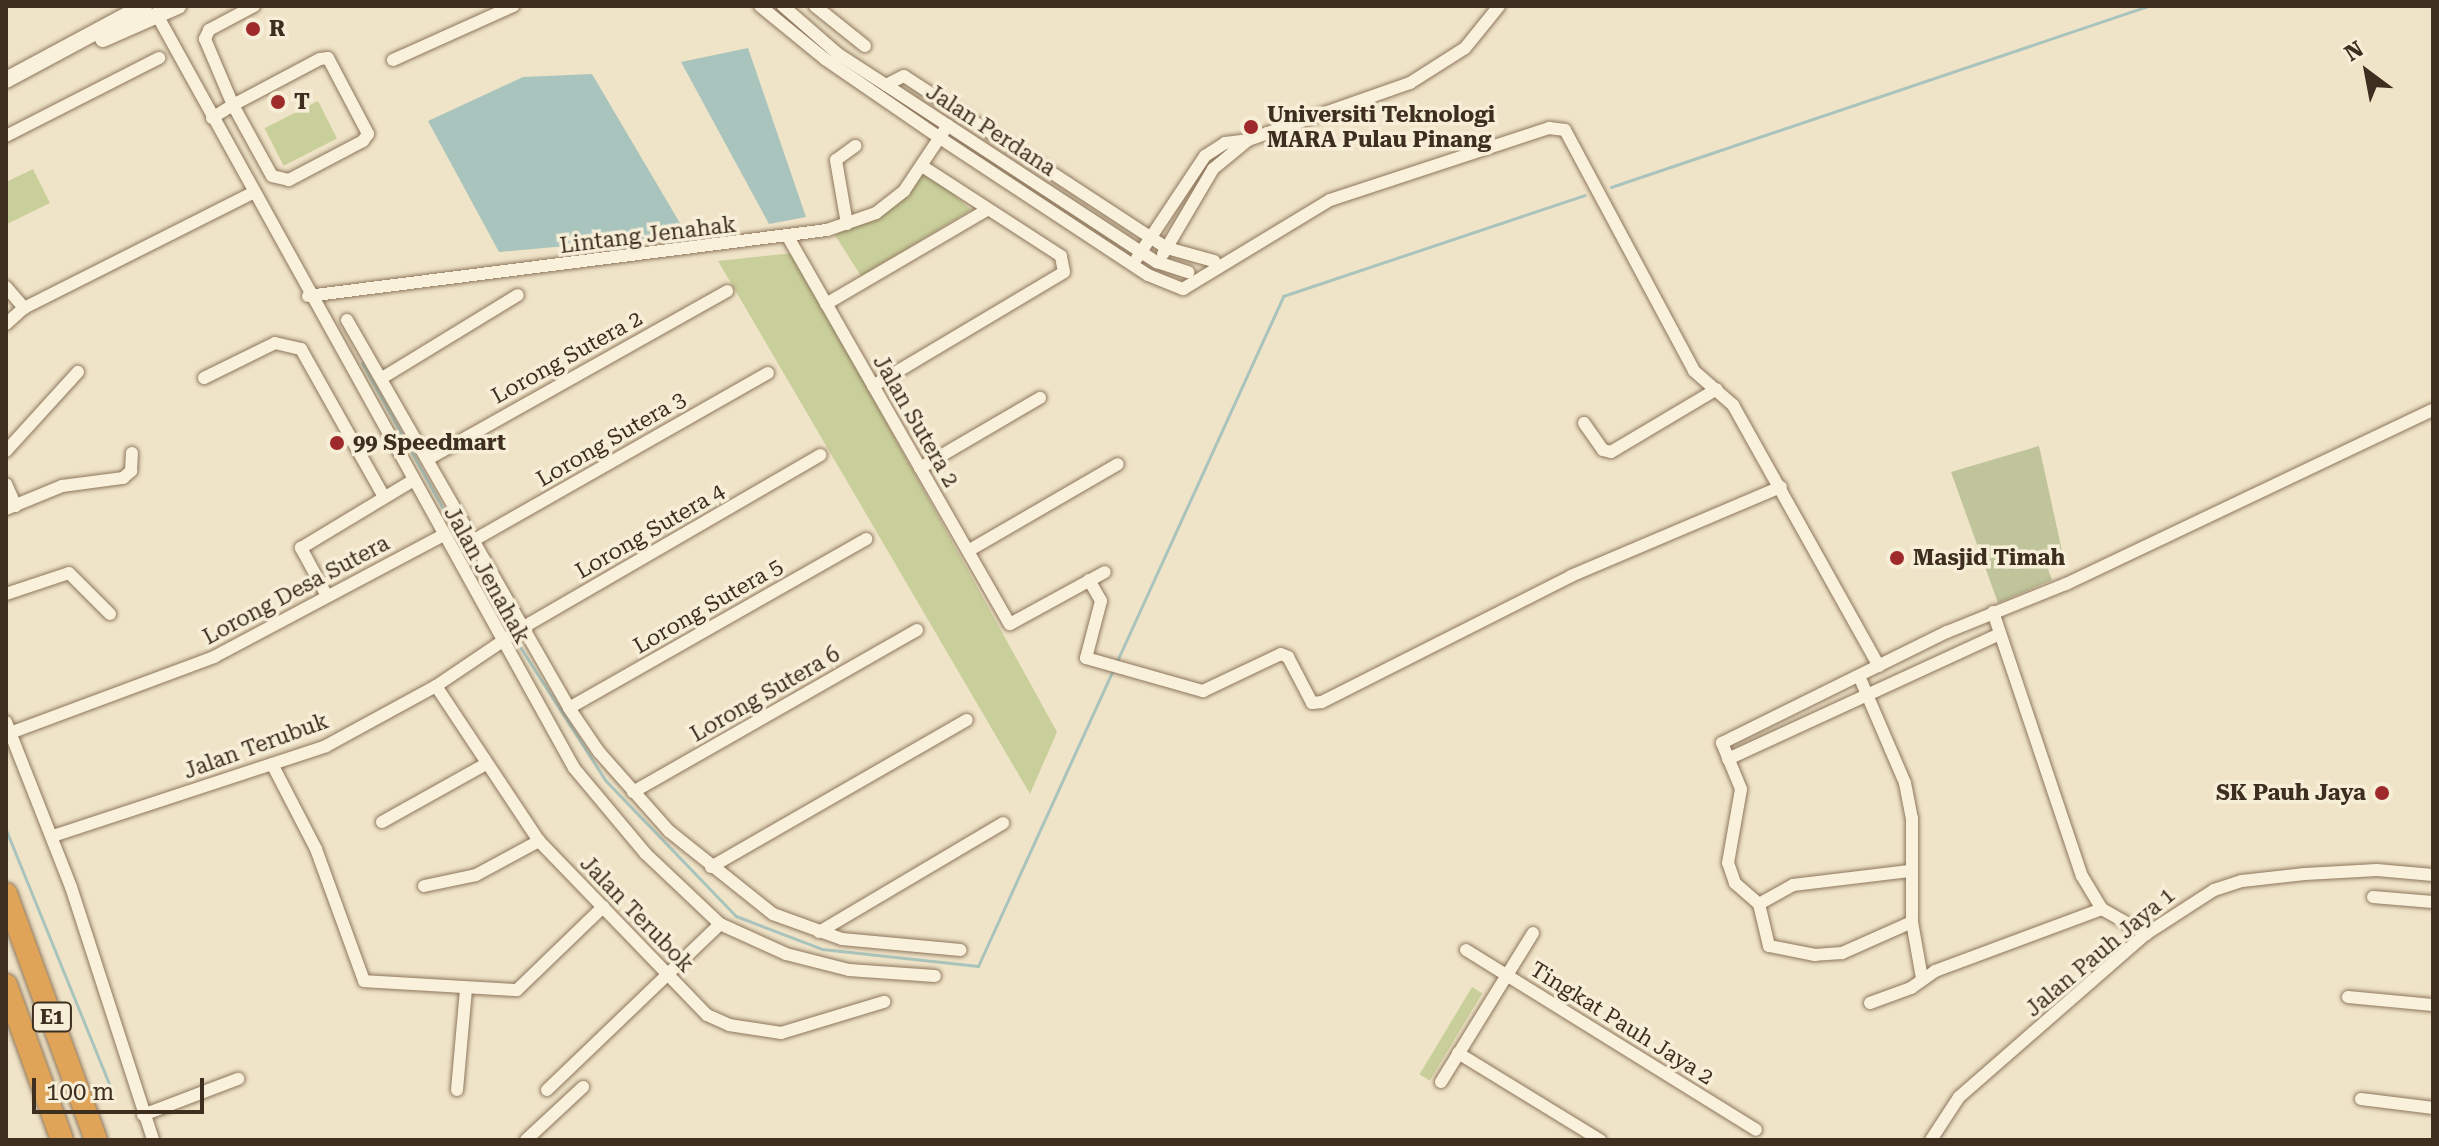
<!DOCTYPE html>
<style>
body{margin:0}
#map{position:relative;width:2439px;height:1146px;overflow:hidden;background:#f0e4c8;font-family:"Roboto Serif",serif}
div>[style]{position:absolute}
[style*='--x']{left:calc(var(--x)*1px);top:calc(var(--y)*1px);width:calc(var(--w)*1px);rotate:calc(var(--a)*1deg)}
.green>*{inset:0;background:#c9cf9b;transform-origin:0 0}
.cemetery>*{inset:0;background:#bfc49a}
.water>*{inset:0;background:#a9c4bc}
.stream>*{height:3px;margin:-1.5px;padding:0 1.5px;transform-origin:1.5px;border-radius:1.5px;background:#a9c4bc}
.roads{filter:drop-shadow(0 0 2px #8d765c) drop-shadow(0 0 2px #8d765c)}
.street>*{height:12px;margin:-6px;padding:0 6px;transform-origin:6px;border-radius:6px;background:#faf1dc}
.secondary>*{height:16px;margin:-8px;padding:0 8px;transform-origin:8px;border-radius:8px;background:#faf1dc}
.highway>*{height:22px;margin:-11px;padding:0 11px;transform-origin:11px;border-radius:11px;background:#e0a458}
.dots>*{width:22px;height:22px;translate:-50% -50%;box-sizing:border-box;border:4px solid #f7eed8;border-radius:50%}
span{translate:-50% -50%;white-space:nowrap;text-align:center;line-height:1.15;-webkit-text-stroke:7px #f7eed8;paint-order:stroke}
.shield-label span{padding:2px 6px;background:#f7eed8;border:2px solid;border-radius:6px;-webkit-text-stroke-width:0}
.shield-label{font-size:20px;color:#3d2e20;font-weight:700}
.poi-label{font-size:22px;color:#3d2e20;font-weight:700}
.left{translate:0 -50%;text-align:left}
.right{translate:-100% -50%;text-align:right}
.street-label{font-size:22px;color:#3d2e20}
.frame{position:absolute;inset:0;border:8px solid #3d2e20;pointer-events:none}
.north{position:absolute;left:2327px;top:32px;width:80px;height:80px;-webkit-text-stroke:6px #f7eed8;paint-order:stroke;rotate:328deg;font-size:22px;font-weight:700;line-height:32px;text-align:center;color:#3d2e20}
.north::after{content:'';display:block;margin:auto;width:28px;height:36px;background:#3d2e20;clip-path:polygon(50% 0,100% 100%,50% 72%,0 100%)}
.scale{position:absolute;left:32px;top:1078px;width:172px;height:36px;box-sizing:border-box;border:4px solid #3d2e20;border-top:0;padding-left:10px;font-size:24px;line-height:28px;white-space:nowrap;color:#3d2e20;-webkit-text-stroke:6px #f7eed8;paint-order:stroke}
</style>
<div id="map">
<div class="green">
<div style="left:318px;top:101px;width:42px;height:60px;rotate:63deg"></div>
<div style="clip-path:polygon(922px 166px,971px 210px,861px 276px,835px 235px,876px 213px)"></div>
<div style="clip-path:polygon(33px 169px,50px 203px,7px 224px,6px 182px)"></div>
<div style="clip-path:polygon(793px 253px,1057px 732px,1030px 794px,718px 261px)"></div>
<div style="left:1472px;top:987px;width:12px;height:102px;rotate:31deg"></div>
</div>
<div class="cemetery">
<div style="clip-path:polygon(2039px 446px,2064px 560px,2048px 569px,2052px 580px,1998px 603px,1951px 472px)"></div>
</div>
<div class="water">
<div style="clip-path:polygon(748px 48px,806px 217px,769px 224px,681px 62px)"></div>
<div style="clip-path:polygon(592px 74px,687px 235px,499px 252px,428px 121px,523px 77px)"></div>
</div>
<div class="stream">
<div style="--x:1611;--y:187;--w:567;--a:-18.63"></div>
<div style="--x:362;--y:363;--w:309;--a:60.9"></div>
<div style="--x:515;--y:639;--w:167;--a:57.4"></div>
<div style="--x:605;--y:780;--w:189;--a:46.1"></div>
<div style="--x:736;--y:916;--w:92;--a:21"></div>
<div style="--x:822;--y:949;--w:157;--a:6.2"></div>
<div style="--x:978;--y:966;--w:328;--a:-65.5"></div>
<div style="--x:1117;--y:661;--w:401;--a:-65.5"></div>
<div style="--x:1283;--y:296;--w:318;--a:-18.5"></div>
<div style="--x:6;--y:830;--w:276;--a:67.9"></div>
</div>
<div class="roads">
<div class="street">
<div style="--x:760;--y:6;--w:84;--a:39.2"></div>
<div style="--x:825;--y:59;--w:140;--a:34.5"></div>
<div style="--x:940;--y:138;--w:249;--a:33.4"></div>
<div style="--x:1148;--y:275;--w:38;--a:22"></div>
<div style="--x:1183;--y:289;--w:172;--a:-31.2"></div>
<div style="--x:1330;--y:200;--w:231;--a:-18.2"></div>
<div style="--x:1549;--y:128;--w:16;--a:7"></div>
<div style="--x:1565;--y:130;--w:273;--a:61.8"></div>
<div style="--x:1694;--y:371;--w:52;--a:41.1"></div>
<div style="--x:1733;--y:405;--w:299;--a:60.8"></div>
<div style="--x:783;--y:6;--w:73;--a:41.1"></div>
<div style="--x:838;--y:54;--w:57;--a:32.9"></div>
<div style="--x:886;--y:85;--w:324;--a:33.2"></div>
<div style="--x:1157;--y:262;--w:33;--a:18"></div>
<div style="--x:815;--y:6;--w:64;--a:38.7"></div>
<div style="--x:157;--y:15;--w:861;--a:61.02"></div>
<div style="--x:574;--y:768;--w:112;--a:50.1"></div>
<div style="--x:646;--y:854;--w:102;--a:43.4"></div>
<div style="--x:720;--y:924;--w:72;--a:24.4"></div>
<div style="--x:786;--y:954;--w:65;--a:14.3"></div>
<div style="--x:849;--y:970;--w:86;--a:4"></div>
<div style="--x:393;--y:60;--w:132;--a:-24.2"></div>
<div style="--x:886;--y:85;--w:20;--a:-27"></div>
<div style="--x:904;--y:76;--w:314;--a:33.2"></div>
<div style="--x:1167;--y:248;--w:49;--a:15.5"></div>
<div style="--x:212;--y:118;--w:25;--a:-32"></div>
<div style="--x:233;--y:105;--w:98;--a:-27.9"></div>
<div style="--x:320;--y:59;--w:8;--a:-7"></div>
<div style="--x:328;--y:58;--w:86;--a:62.2"></div>
<div style="--x:368;--y:134;--w:9;--a:126"></div>
<div style="--x:363;--y:141;--w:84;--a:152.2"></div>
<div style="--x:289;--y:180;--w:17;--a:-167"></div>
<div style="--x:272;--y:176;--w:81;--a:-118.8"></div>
<div style="--x:233;--y:105;--w:72;--a:-113"></div>
<div style="--x:205;--y:39;--w:10;--a:-66"></div>
<div style="--x:209;--y:30;--w:51;--a:-28.1"></div>
<div style="--x:6;--y:136;--w:172;--a:-27"></div>
<div style="--x:847;--y:224;--w:65;--a:-99.8"></div>
<div style="--x:836;--y:160;--w:24;--a:-36"></div>
<div style="--x:788;--y:237;--w:446;--a:60.2"></div>
<div style="--x:1010;--y:624;--w:108;--a:-28.7"></div>
<div style="--x:1163;--y:254;--w:99;--a:-59.5"></div>
<div style="--x:1213;--y:169;--w:45;--a:-39.6"></div>
<div style="--x:1137;--y:258;--w:123;--a:-56.3"></div>
<div style="--x:1205;--y:156;--w:24;--a:-33"></div>
<div style="--x:1225;--y:143;--w:23;--a:-7"></div>
<div style="--x:1248;--y:140;--w:172;--a:-19.4"></div>
<div style="--x:1410;--y:83;--w:65;--a:-32.5"></div>
<div style="--x:1465;--y:48;--w:54;--a:-51"></div>
<div style="--x:6;--y:287;--w:28;--a:49"></div>
<div style="--x:308;--y:296;--w:523;--a:-7.25"></div>
<div style="--x:827;--y:230;--w:52;--a:-19.1"></div>
<div style="--x:876;--y:213;--w:36;--a:-38"></div>
<div style="--x:904;--y:191;--w:79;--a:-56.3"></div>
<div style="--x:826;--y:304;--w:186;--a:-30.3"></div>
<div style="--x:347;--y:320;--w:447;--a:60.2"></div>
<div style="--x:569;--y:708;--w:53;--a:55.7"></div>
<div style="--x:599;--y:752;--w:106;--a:48.5"></div>
<div style="--x:669;--y:831;--w:133;--a:38.6"></div>
<div style="--x:773;--y:914;--w:73;--a:19.9"></div>
<div style="--x:842;--y:939;--w:119;--a:5.3"></div>
<div style="--x:6;--y:324;--w:24;--a:-42"></div>
<div style="--x:24;--y:308;--w:256;--a:-26.7"></div>
<div style="--x:204;--y:378;--w:79;--a:-26.2"></div>
<div style="--x:275;--y:343;--w:27;--a:13"></div>
<div style="--x:301;--y:349;--w:170;--a:60.7"></div>
<div style="--x:382;--y:378;--w:159;--a:-31.4"></div>
<div style="--x:873;--y:386;--w:222;--a:-30.8"></div>
<div style="--x:1064;--y:272;--w:16;--a:-101"></div>
<div style="--x:1061;--y:256;--w:166;--a:-147.1"></div>
<div style="--x:1584;--y:423;--w:33;--a:55"></div>
<div style="--x:1603;--y:450;--w:8;--a:14"></div>
<div style="--x:1611;--y:452;--w:123;--a:-30.7"></div>
<div style="--x:6;--y:451;--w:107;--a:-47.7"></div>
<div style="--x:428;--y:459;--w:343;--a:-29.3"></div>
<div style="--x:920;--y:468;--w:139;--a:-30.3"></div>
<div style="--x:6;--y:484;--w:24;--a:66"></div>
<div style="--x:6;--y:509;--w:61;--a:-22.3"></div>
<div style="--x:62;--y:486;--w:62;--a:-7.5"></div>
<div style="--x:123;--y:478;--w:11;--a:-41"></div>
<div style="--x:131;--y:471;--w:18;--a:-87"></div>
<div style="--x:474;--y:540;--w:338;--a:-29.6"></div>
<div style="--x:968;--y:551;--w:173;--a:-30.1"></div>
<div style="--x:1089;--y:580;--w:24;--a:60"></div>
<div style="--x:1101;--y:601;--w:59;--a:104.7"></div>
<div style="--x:1086;--y:658;--w:122;--a:15.8"></div>
<div style="--x:1203;--y:691;--w:86;--a:-25.4"></div>
<div style="--x:1281;--y:654;--w:8;--a:23"></div>
<div style="--x:1288;--y:657;--w:52;--a:62.4"></div>
<div style="--x:1312;--y:703;--w:10;--a:-6"></div>
<div style="--x:1322;--y:702;--w:279;--a:-26.8"></div>
<div style="--x:1571;--y:576;--w:228;--a:-23"></div>
<div style="--x:6;--y:594;--w:66;--a:-18.4"></div>
<div style="--x:69;--y:573;--w:58;--a:45"></div>
<div style="--x:327;--y:596;--w:55;--a:-118.4"></div>
<div style="--x:301;--y:548;--w:130;--a:-31.1"></div>
<div style="--x:1993;--y:612;--w:279;--a:71.4"></div>
<div style="--x:2082;--y:876;--w:39;--a:59"></div>
<div style="--x:2102;--y:909;--w:51;--a:29.6"></div>
<div style="--x:1859;--y:676;--w:116;--a:66.7"></div>
<div style="--x:1905;--y:783;--w:36;--a:79"></div>
<div style="--x:1912;--y:818;--w:104;--a:90"></div>
<div style="--x:1912;--y:922;--w:57;--a:79.9"></div>
<div style="--x:436;--y:686;--w:186;--a:56.4"></div>
<div style="--x:539;--y:841;--w:242;--a:46"></div>
<div style="--x:707;--y:1015;--w:24;--a:24"></div>
<div style="--x:729;--y:1025;--w:53;--a:8.7"></div>
<div style="--x:781;--y:1033;--w:108;--a:-16.8"></div>
<div style="--x:569;--y:708;--w:342;--a:-29.6"></div>
<div style="--x:6;--y:722;--w:177;--a:68.5"></div>
<div style="--x:71;--y:887;--w:266;--a:72"></div>
<div style="--x:10;--y:733;--w:218;--a:-20.4"></div>
<div style="--x:214;--y:657;--w:259;--a:-28"></div>
<div style="--x:1728;--y:759;--w:299;--a:-24.7"></div>
<div style="--x:272;--y:764;--w:96;--a:62.6"></div>
<div style="--x:316;--y:849;--w:140;--a:70"></div>
<div style="--x:364;--y:981;--w:153;--a:3.4"></div>
<div style="--x:517;--y:990;--w:120;--a:-44"></div>
<div style="--x:633;--y:792;--w:327;--a:-29.7"></div>
<div style="--x:382;--y:822;--w:117;--a:-29.2"></div>
<div style="--x:53;--y:836;--w:287;--a:-18.2"></div>
<div style="--x:326;--y:746;--w:125;--a:-28.6"></div>
<div style="--x:436;--y:686;--w:104;--a:-34"></div>
<div style="--x:522;--y:628;--w:345;--a:-30.1"></div>
<div style="--x:711;--y:867;--w:295;--a:-29.9"></div>
<div style="--x:424;--y:886;--w:53;--a:-11.9"></div>
<div style="--x:476;--y:875;--w:72;--a:-28.4"></div>
<div style="--x:2373;--y:897;--w:60;--a:4.8"></div>
<div style="--x:1759;--y:904;--w:39;--a:-29"></div>
<div style="--x:1793;--y:885;--w:117;--a:-6.9"></div>
<div style="--x:1912;--y:922;--w:77;--a:156.1"></div>
<div style="--x:1842;--y:953;--w:27;--a:176"></div>
<div style="--x:1815;--y:955;--w:47;--a:-168.9"></div>
<div style="--x:1769;--y:946;--w:43;--a:-103.4"></div>
<div style="--x:1759;--y:904;--w:32;--a:-139"></div>
<div style="--x:1735;--y:883;--w:21;--a:-109"></div>
<div style="--x:1728;--y:863;--w:75;--a:-80"></div>
<div style="--x:1741;--y:789;--w:50;--a:-112.4"></div>
<div style="--x:1722;--y:743;--w:251;--a:-26.3"></div>
<div style="--x:1947;--y:632;--w:128;--a:-22"></div>
<div style="--x:2066;--y:584;--w:406;--a:-25.4"></div>
<div style="--x:819;--y:932;--w:214;--a:-30.6"></div>
<div style="--x:1466;--y:950;--w:341;--a:31.8"></div>
<div style="--x:2348;--y:997;--w:85;--a:5.4"></div>
<div style="--x:1870;--y:1003;--w:44;--a:-20.1"></div>
<div style="--x:1911;--y:988;--w:29;--a:-35"></div>
<div style="--x:1935;--y:971;--w:178;--a:-20.4"></div>
<div style="--x:1458;--y:1053;--w:167;--a:31.5"></div>
<div style="--x:1441;--y:1082;--w:175;--a:-58.3"></div>
<div style="--x:457;--y:1090;--w:101;--a:-84.9"></div>
<div style="--x:547;--y:1090;--w:240;--a:-43.8"></div>
<div style="--x:2361;--y:1099;--w:73;--a:7.1"></div>
<div style="--x:143;--y:1115;--w:102;--a:-20.8"></div>
<div style="--x:526;--y:1140;--w:78;--a:-42.9"></div>
<div style="--x:1931;--y:1140;--w:51;--a:-56.9"></div>
<div style="--x:1959;--y:1097;--w:248;--a:-41.1"></div>
<div style="--x:2146;--y:934;--w:81;--a:-32.9"></div>
<div style="--x:2214;--y:890;--w:29;--a:-18"></div>
<div style="--x:2242;--y:881;--w:63;--a:-6.3"></div>
<div style="--x:2305;--y:874;--w:72;--a:-3.2"></div>
<div style="--x:2377;--y:870;--w:56;--a:5.1"></div>
</div>
<div class="secondary">
<div style="--x:103;--y:39;--w:82;--a:-23.7"></div>
<div style="--x:6;--y:80;--w:157;--a:-28.2"></div>
</div>
<div class="highway">
<div style="--x:6;--y:894;--w:262;--a:69.9"></div>
<div style="--x:6;--y:985;--w:165;--a:70.1"></div>
</div>
</div>
<div class="dots">
<div style="left:253px;top:29px;background:#9e2a2b"></div>
<div style="left:278px;top:102px;background:#9e2a2b"></div>
<div style="left:1251px;top:127px;background:#9e2a2b"></div>
<div style="left:337px;top:443px;background:#9e2a2b"></div>
<div style="left:1897px;top:558px;background:#9e2a2b"></div>
<div style="left:2382px;top:793px;background:#9e2a2b"></div>
</div>
<div class="shield-label">
<span style="left:52px;top:1017px">E1</span>
</div>
<div class="poi-label">
<span class="left" style="left:269px;top:29px">R</span>
<span class="left" style="left:294px;top:102px">T</span>
<span class="left" style="left:1267px;top:127px">Universiti Teknologi<br>MARA Pulau Pinang</span>
<span class="left" style="left:353px;top:443px">99 Speedmart</span>
<span class="left" style="left:1913px;top:558px">Masjid Timah</span>
<span class="right" style="left:2366px;top:793px">SK Pauh Jaya</span>
</div>
<div class="street-label">
<span style="left:991px;top:130px;rotate:33deg">Jalan Perdana</span>
<span style="left:648px;top:235px;rotate:-7deg">Lintang Jenahak</span>
<span style="left:567px;top:357px;rotate:-29deg">Lorong Sutera 2</span>
<span style="left:916px;top:421px;rotate:60deg">Jalan Sutera 2</span>
<span style="left:611px;top:439px;rotate:-30deg">Lorong Sutera 3</span>
<span style="left:650px;top:531px;rotate:-30deg">Lorong Sutera 4</span>
<span style="left:487px;top:575px;rotate:61deg">Jalan Jenahak</span>
<span style="left:296px;top:590px;rotate:-28deg">Lorong Desa Sutera</span>
<span style="left:708px;top:606px;rotate:-30deg">Lorong Sutera 5</span>
<span style="left:765px;top:694px;rotate:-30deg">Lorong Sutera 6</span>
<span style="left:256px;top:746px;rotate:-20deg">Jalan Terubuk</span>
<span style="left:637px;top:914px;rotate:46deg">Jalan Terubok</span>
<span style="left:2100px;top:952px;rotate:-40deg">Jalan Pauh Jaya 1</span>
<span style="left:1622px;top:1023px;rotate:32deg">Tingkat Pauh Jaya 2</span>
</div>
<div class="frame"></div>
<div class="north">N</div>
<div class="scale">100 m</div>
</div>
